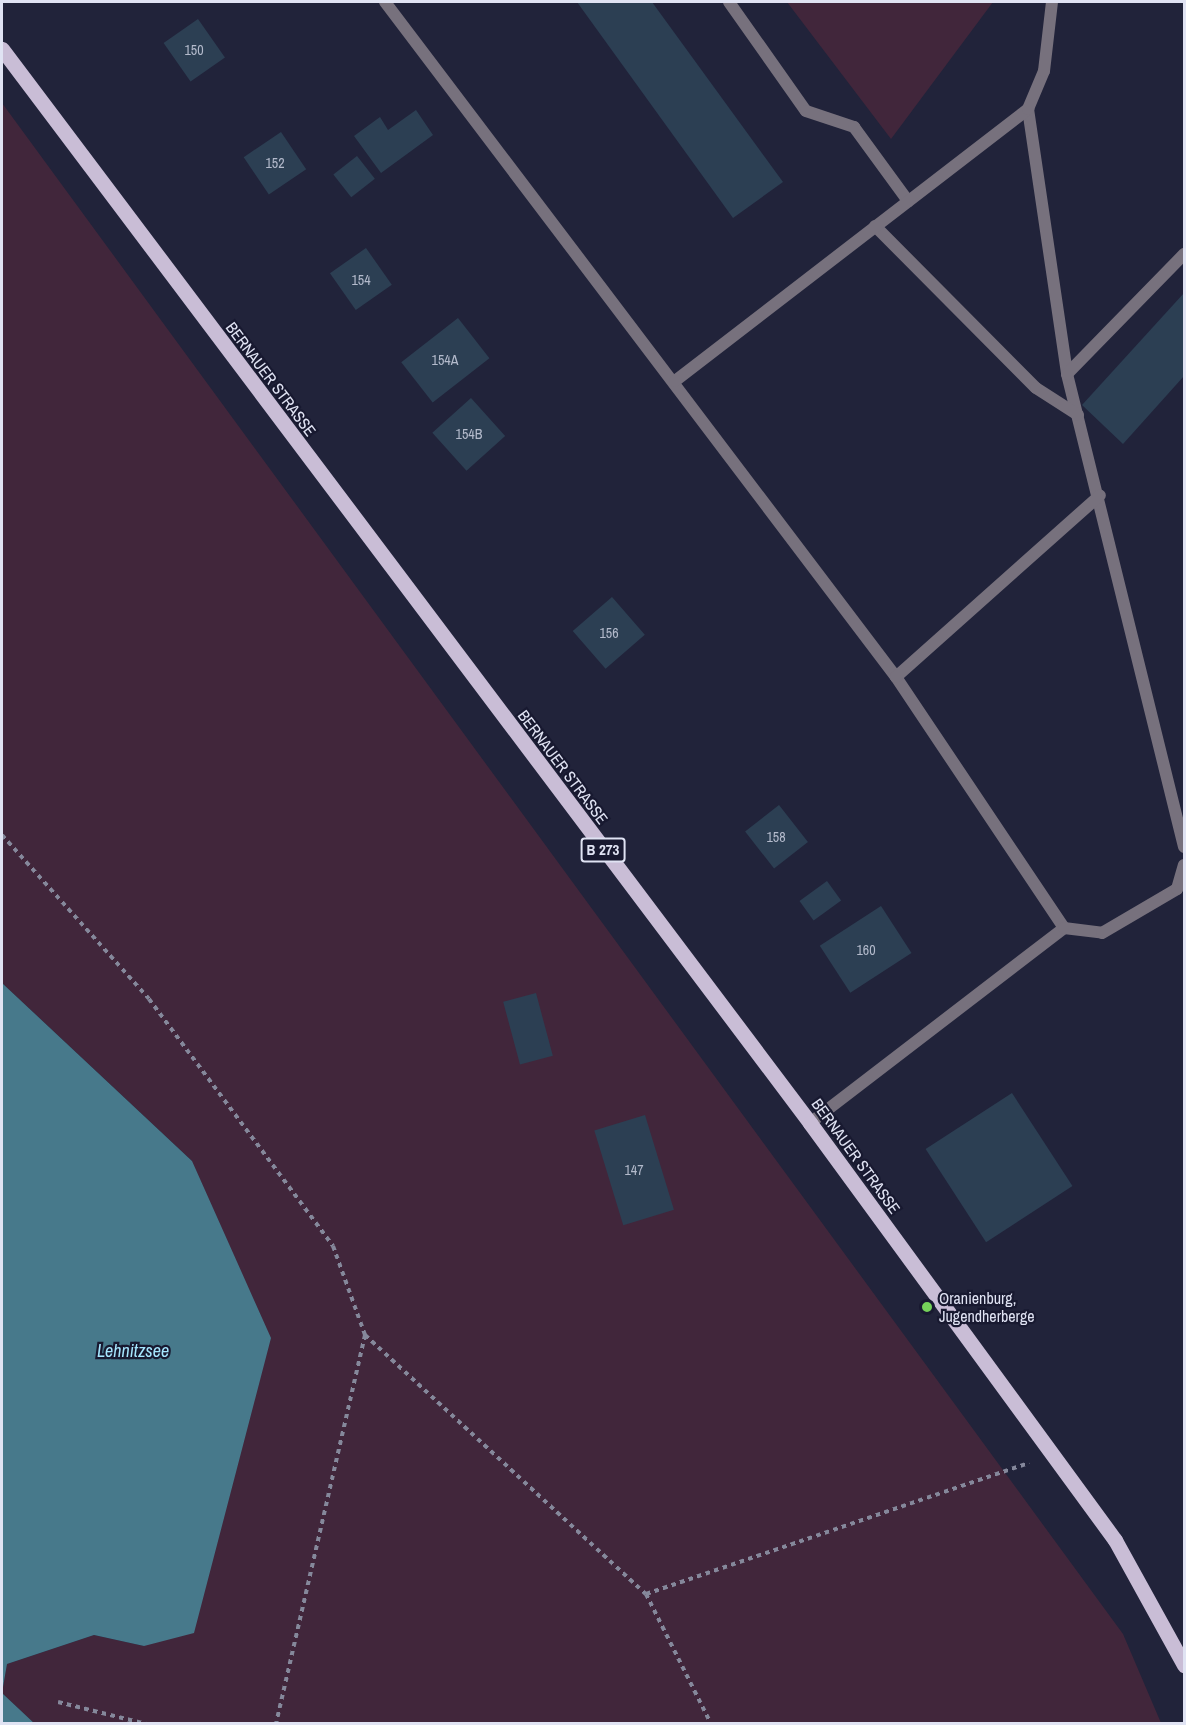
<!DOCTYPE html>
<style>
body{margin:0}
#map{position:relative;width:1186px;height:1725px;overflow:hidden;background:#21233a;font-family:"Archivo Narrow",sans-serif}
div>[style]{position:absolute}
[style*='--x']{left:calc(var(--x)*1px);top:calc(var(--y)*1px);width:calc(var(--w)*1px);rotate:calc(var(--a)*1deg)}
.green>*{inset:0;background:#41263b}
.water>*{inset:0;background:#47798b}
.building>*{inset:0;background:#2c3f53;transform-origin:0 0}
.path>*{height:4px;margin-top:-2px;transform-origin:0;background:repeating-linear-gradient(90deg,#85889b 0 4.5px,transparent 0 9px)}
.lane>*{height:12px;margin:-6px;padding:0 6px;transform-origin:6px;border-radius:6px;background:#77717d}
.primary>*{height:15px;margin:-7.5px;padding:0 7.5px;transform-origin:7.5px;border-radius:7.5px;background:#c9bdd6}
.dots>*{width:16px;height:16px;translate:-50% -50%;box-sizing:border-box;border:3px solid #181930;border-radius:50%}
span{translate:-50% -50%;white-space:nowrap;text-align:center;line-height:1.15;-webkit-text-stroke:4.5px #181930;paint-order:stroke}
.number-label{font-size:14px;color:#b3bacb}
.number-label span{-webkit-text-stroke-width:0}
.shield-label span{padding:2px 4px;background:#181930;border:2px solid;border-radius:4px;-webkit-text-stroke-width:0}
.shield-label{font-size:15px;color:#e0e3f3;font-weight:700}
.street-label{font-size:16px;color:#e0e3f3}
.poi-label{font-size:16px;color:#e0e3f3}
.left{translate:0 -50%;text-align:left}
.water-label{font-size:18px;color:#a6e6fe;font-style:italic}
.frame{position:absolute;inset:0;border:3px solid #e0e3f3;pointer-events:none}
</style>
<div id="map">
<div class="green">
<div style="clip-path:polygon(787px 2px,993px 2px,891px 139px)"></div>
<div style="clip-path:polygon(2px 103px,1123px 1634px,1161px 1723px,35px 1724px,2px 1693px,7px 1664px,94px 1635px,144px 1646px,192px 1161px,2px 983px)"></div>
</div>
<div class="water">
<div style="clip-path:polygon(2px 983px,192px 1161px,271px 1338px,194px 1633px,144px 1646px,94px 1635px,7px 1664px,2px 1693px,35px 1724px,2px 1723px)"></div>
</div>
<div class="building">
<div style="clip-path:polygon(577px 2px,652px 2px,783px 182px,733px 218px)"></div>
<div style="left:198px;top:19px;width:47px;height:42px;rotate:55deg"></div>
<div style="clip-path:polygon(416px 110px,433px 135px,381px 173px,354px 136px,380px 117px,388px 130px)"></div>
<div style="left:281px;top:132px;width:45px;height:45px;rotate:56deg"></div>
<div style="left:357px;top:156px;width:29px;height:30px;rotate:52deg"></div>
<div style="left:366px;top:248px;width:45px;height:44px;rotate:55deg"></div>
<div style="clip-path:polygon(1184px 293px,1184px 376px,1123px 444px,1082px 405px)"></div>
<div style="left:458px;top:318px;width:51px;height:72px;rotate:52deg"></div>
<div style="left:471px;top:398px;width:51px;height:52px;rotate:48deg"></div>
<div style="left:612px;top:597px;width:50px;height:52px;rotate:49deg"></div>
<div style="left:779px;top:805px;width:47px;height:43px;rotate:52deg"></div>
<div style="left:827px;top:881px;width:24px;height:34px;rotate:54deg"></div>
<div style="left:881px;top:906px;width:56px;height:73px;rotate:57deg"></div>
<div style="left:536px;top:993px;width:65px;height:34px;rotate:75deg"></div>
<div style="left:1012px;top:1093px;width:111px;height:103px;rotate:57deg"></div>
<div style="left:645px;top:1115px;width:99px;height:53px;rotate:73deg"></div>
</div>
<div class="path">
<div style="--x:2;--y:835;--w:220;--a:48.1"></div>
<div style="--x:149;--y:999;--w:308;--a:53.3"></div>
<div style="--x:333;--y:1246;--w:95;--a:70.2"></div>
<div style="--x:365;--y:1335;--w:399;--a:102.9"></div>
<div style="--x:365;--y:1335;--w:382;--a:42.7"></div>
<div style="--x:646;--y:1594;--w:145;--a:63.4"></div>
<div style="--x:646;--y:1594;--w:405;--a:-18.9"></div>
<div style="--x:58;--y:1702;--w:91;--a:14"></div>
</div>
<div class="lane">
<div style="--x:385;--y:2;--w:847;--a:52.87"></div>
<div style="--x:896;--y:677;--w:302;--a:56.2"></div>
<div style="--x:729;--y:2;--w:133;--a:54.8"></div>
<div style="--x:806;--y:111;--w:51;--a:18.4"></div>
<div style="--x:854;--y:127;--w:92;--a:53.9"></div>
<div style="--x:1028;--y:109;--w:268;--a:81.6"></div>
<div style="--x:1067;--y:374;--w:487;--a:76.1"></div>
<div style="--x:875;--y:226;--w:228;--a:45.2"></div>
<div style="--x:1036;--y:388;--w:50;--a:32.7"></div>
<div style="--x:1067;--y:374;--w:168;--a:-45.7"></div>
<div style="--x:675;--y:381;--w:446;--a:-37.6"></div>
<div style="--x:1028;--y:109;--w:41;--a:-67.2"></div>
<div style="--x:1044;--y:71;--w:69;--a:-83.4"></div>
<div style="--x:896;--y:677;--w:273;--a:-41.7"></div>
<div style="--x:810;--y:1123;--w:320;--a:-37.5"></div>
<div style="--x:1064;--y:928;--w:38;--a:7"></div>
<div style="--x:1102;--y:933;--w:87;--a:-30.4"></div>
<div style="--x:1177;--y:889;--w:25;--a:-74"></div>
</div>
<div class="primary">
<div style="--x:2;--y:49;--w:1344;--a:53.04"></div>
<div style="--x:810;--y:1123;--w:517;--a:53.82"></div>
<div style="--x:1115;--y:1540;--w:143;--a:61.1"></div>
</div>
<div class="dots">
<div style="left:927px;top:1307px;background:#75d25a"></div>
</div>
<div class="number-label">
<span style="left:194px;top:50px">150</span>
<span style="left:275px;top:163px">152</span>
<span style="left:361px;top:280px">154</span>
<span style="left:445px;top:360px">154A</span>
<span style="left:469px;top:434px">154B</span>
<span style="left:609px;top:633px">156</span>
<span style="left:776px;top:837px">158</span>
<span style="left:866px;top:950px">160</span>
<span style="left:634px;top:1170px">147</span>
</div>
<div class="shield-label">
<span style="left:603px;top:850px">B 273</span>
</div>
<div class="street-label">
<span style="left:271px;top:379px;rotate:53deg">BERNAUER STRASSE</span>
<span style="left:563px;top:767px;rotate:53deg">BERNAUER STRASSE</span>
<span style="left:856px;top:1156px;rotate:54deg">BERNAUER STRASSE</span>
</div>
<div class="poi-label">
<span class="left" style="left:939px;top:1307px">Oranienburg,<br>Jugendherberge</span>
</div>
<div class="water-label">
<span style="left:133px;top:1351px">Lehnitzsee</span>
</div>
<div class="frame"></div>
</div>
